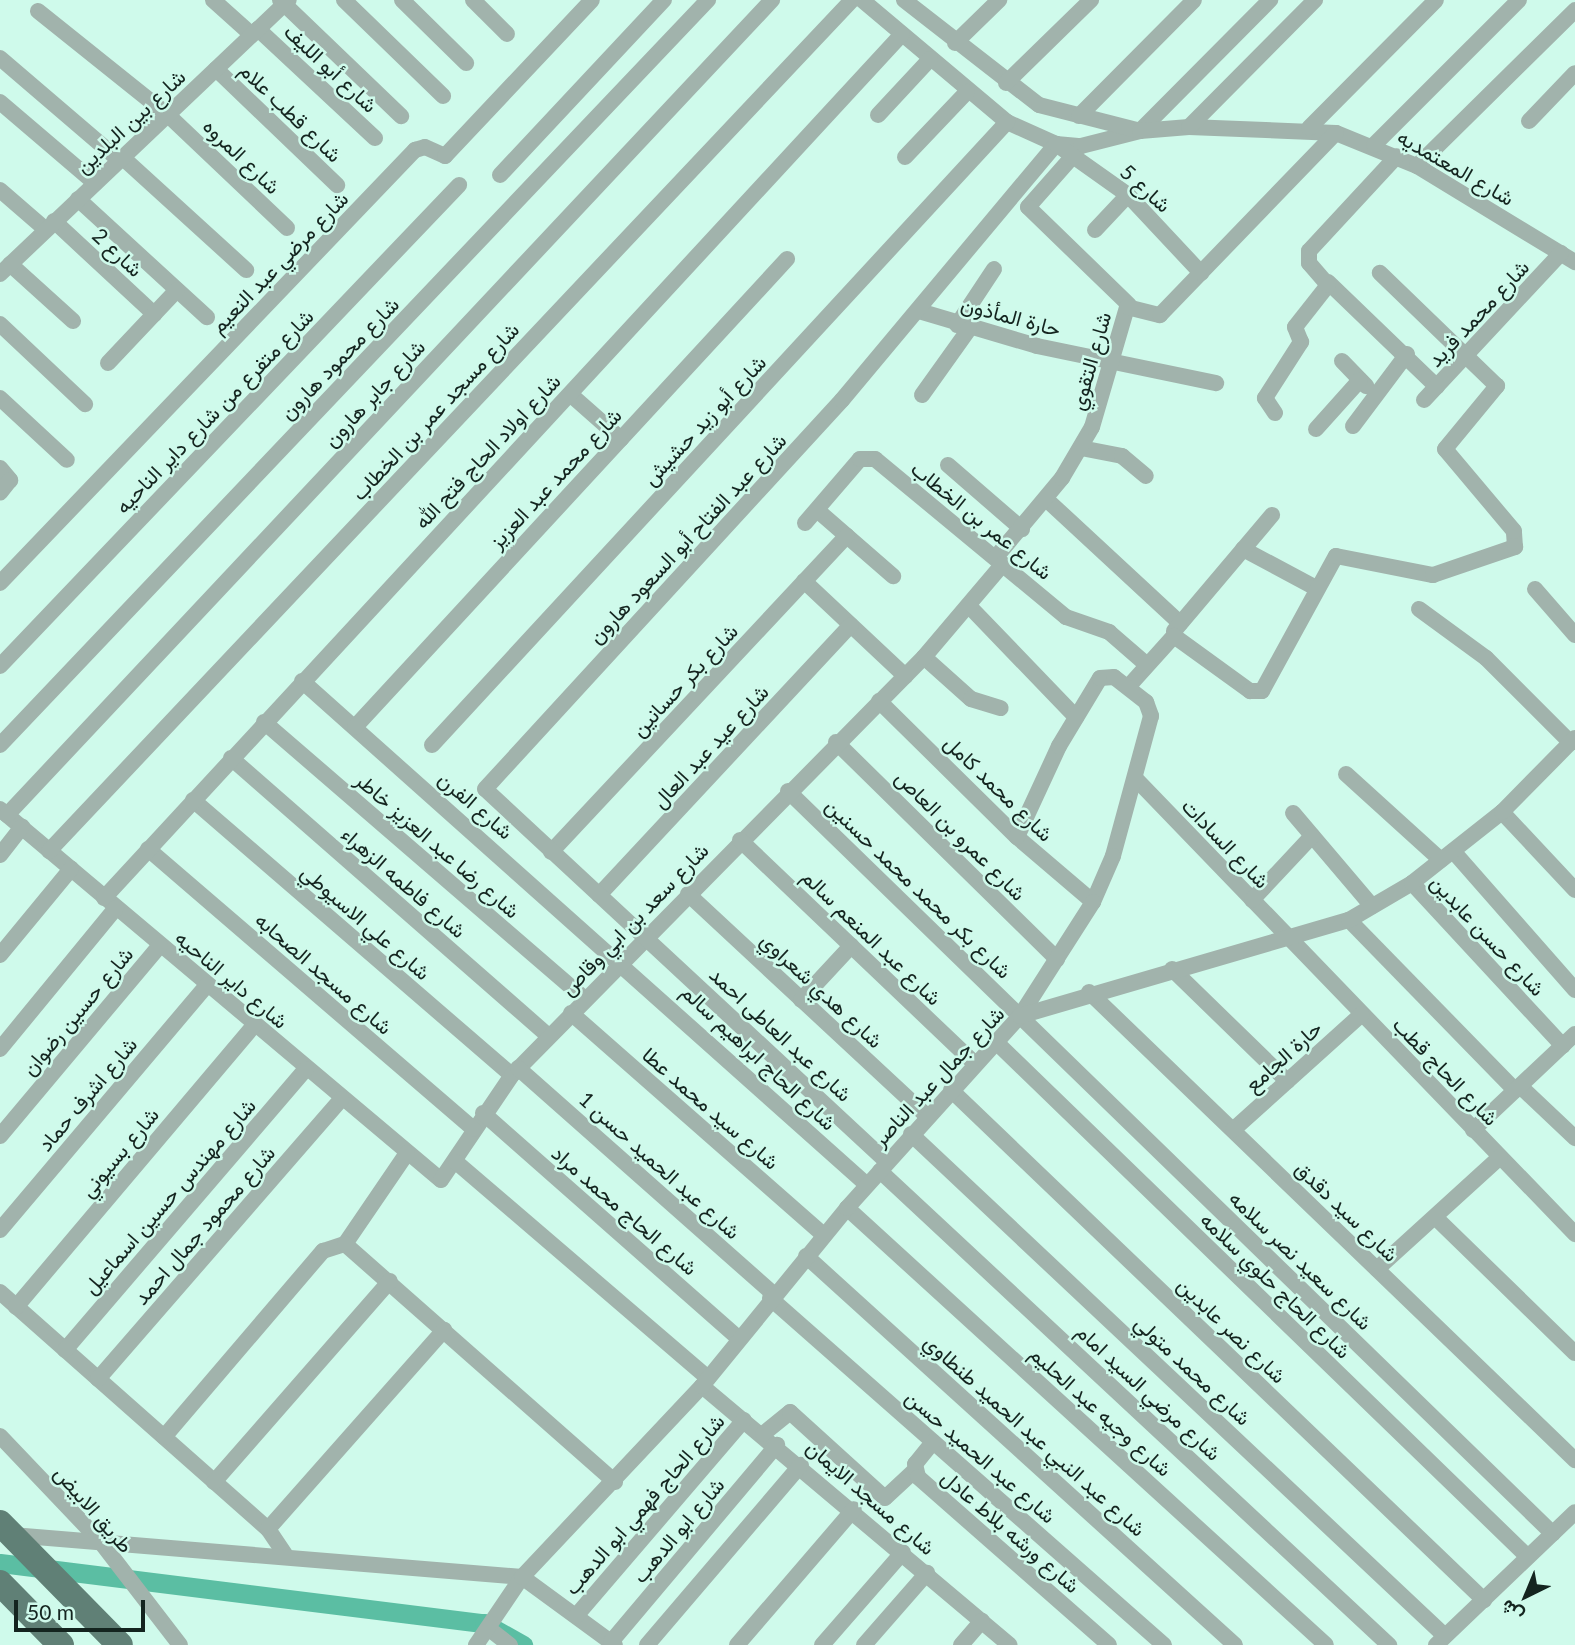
<!DOCTYPE html>
<meta charset="utf-8">
<style>
body{margin:0}
#map{position:relative;width:1575px;height:1645px;overflow:hidden;background:#cffaeb;font-family:Lato,Vazirmatn,sans-serif}
div>[style]{position:absolute}
[style*='--x']{left:calc(var(--x)*1px);top:calc(var(--y)*1px);width:calc(var(--w)*1px);rotate:calc(var(--a)*1deg)}
.canal>*{height:19px;margin:-9.5px;padding:0 9.5px;transform-origin:9.5px;border-radius:9.5px;background:#5bbea3}
.street>*{height:16px;margin:-8px;padding:0 8px;transform-origin:8px;border-radius:8px;background:#a1b3ac}
.primary>*{height:26px;margin:-13px;padding:0 13px;transform-origin:13px;border-radius:13px;background:#608076}
span{translate:-50% -50%;white-space:nowrap;text-align:center;line-height:1.15;-webkit-text-stroke:5px #cffaeb;paint-order:stroke}
.street-label{font-size:21px;color:#14241f}
.north{position:absolute;left:1491px;top:1561px;width:70px;height:70px;-webkit-text-stroke:5px #cffaeb;paint-order:stroke;rotate:223deg;font-size:19px;font-weight:700;line-height:28px;text-align:center;color:#14241f}
.north::after{content:'';display:block;margin:auto;width:24px;height:32px;background:#14241f;clip-path:polygon(50% 0,100% 100%,50% 72%,0 100%)}
.scale{position:absolute;left:14px;top:1600px;width:131px;height:32px;box-sizing:border-box;border:4px solid #14241f;border-top:0;padding-left:9px;font-size:21px;line-height:24px;white-space:nowrap;color:#14241f;-webkit-text-stroke:5px #cffaeb;paint-order:stroke}
</style>
<div id="map">
<div class="canal">
<div style="--x:0;--y:1563;--w:488;--a:7.1"></div>
<div style="--x:484;--y:1623;--w:45;--a:29.4"></div>
</div>
<div class="street">
<div style="--x:213;--y:0;--w:52;--a:41.9"></div>
<div style="--x:280;--y:0;--w:168;--a:43.8"></div>
<div style="--x:344;--y:0;--w:138;--a:44.1"></div>
<div style="--x:402;--y:0;--w:90;--a:44.5"></div>
<div style="--x:473;--y:0;--w:48;--a:45"></div>
<div style="--x:862;--y:0;--w:189;--a:40.1"></div>
<div style="--x:1007;--y:122;--w:54;--a:24.2"></div>
<div style="--x:1056;--y:144;--w:25;--a:5"></div>
<div style="--x:1081;--y:146;--w:61;--a:-14.3"></div>
<div style="--x:1140;--y:131;--w:185;--a:-45.2"></div>
<div style="--x:904;--y:0;--w:171;--a:37.9"></div>
<div style="--x:1039;--y:105;--w:104;--a:14.4"></div>
<div style="--x:1140;--y:131;--w:49;--a:-4.7"></div>
<div style="--x:1189;--y:127;--w:147;--a:2.3"></div>
<div style="--x:1336;--y:133;--w:87;--a:22.2"></div>
<div style="--x:1417;--y:166;--w:185;--a:31.3"></div>
<div style="--x:38;--y:11;--w:166;--a:38.7"></div>
<div style="--x:168;--y:115;--w:164;--a:43.5"></div>
<div style="--x:258;--y:29;--w:160;--a:43"></div>
<div style="--x:955;--y:43;--w:62;--a:-44.3"></div>
<div style="--x:0;--y:58;--w:157;--a:40.6"></div>
<div style="--x:216;--y:69;--w:168;--a:43.8"></div>
<div style="--x:1006;--y:83;--w:119;--a:-44.3"></div>
<div style="--x:0;--y:102;--w:125;--a:40.5"></div>
<div style="--x:878;--y:115;--w:76;--a:-47.1"></div>
<div style="--x:1079;--y:116;--w:163;--a:-45.2"></div>
<div style="--x:1529;--y:121;--w:66;--a:-46.2"></div>
<div style="--x:1189;--y:127;--w:179;--a:-45.2"></div>
<div style="--x:1309;--y:128;--w:180;--a:-45.2"></div>
<div style="--x:1374;--y:145;--w:205;--a:-45"></div>
<div style="--x:1073;--y:156;--w:68;--a:131.4"></div>
<div style="--x:1028;--y:207;--w:141;--a:44.1"></div>
<div style="--x:122;--y:157;--w:168;--a:42.3"></div>
<div style="--x:905;--y:157;--w:90;--a:-46.4"></div>
<div style="--x:1417;--y:166;--w:222;--a:-44.6"></div>
<div style="--x:500;--y:175;--w:240;--a:-46.9"></div>
<div style="--x:0;--y:190;--w:60;--a:40.9"></div>
<div style="--x:78;--y:199;--w:175;--a:42.5"></div>
<div style="--x:54;--y:221;--w:137;--a:42.9"></div>
<div style="--x:1095;--y:230;--w:48;--a:-46.7"></div>
<div style="--x:10;--y:264;--w:85;--a:42.1"></div>
<div style="--x:0;--y:274;--w:398;--a:-43.5"></div>
<div style="--x:1328;--y:282;--w:151;--a:43.9"></div>
<div style="--x:919;--y:311;--w:123;--a:16.5"></div>
<div style="--x:1037;--y:346;--w:183;--a:11.7"></div>
<div style="--x:0;--y:324;--w:117;--a:43.3"></div>
<div style="--x:957;--y:325;--w:67;--a:-56.5"></div>
<div style="--x:1342;--y:361;--w:35;--a:46"></div>
<div style="--x:108;--y:363;--w:100;--a:-46.6"></div>
<div style="--x:570;--y:394;--w:68;--a:41.4"></div>
<div style="--x:922;--y:395;--w:81;--a:-54.5"></div>
<div style="--x:0;--y:398;--w:91;--a:42.8"></div>
<div style="--x:1424;--y:400;--w:201;--a:-47"></div>
<div style="--x:1275;--y:413;--w:18;--a:-124"></div>
<div style="--x:1265;--y:398;--w:67;--a:-57.3"></div>
<div style="--x:1301;--y:342;--w:16;--a:-112"></div>
<div style="--x:1295;--y:327;--w:53;--a:-51.8"></div>
<div style="--x:1328;--y:285;--w:29;--a:-131"></div>
<div style="--x:1309;--y:263;--w:12;--a:-90"></div>
<div style="--x:1309;--y:251;--w:129;--a:-47.2"></div>
<div style="--x:1353;--y:426;--w:90;--a:-53.1"></div>
<div style="--x:1316;--y:429;--w:66;--a:-48.1"></div>
<div style="--x:1081;--y:448;--w:42;--a:11"></div>
<div style="--x:1122;--y:456;--w:31;--a:40"></div>
<div style="--x:948;--y:465;--w:98;--a:40.9"></div>
<div style="--x:0;--y:468;--w:16;--a:50"></div>
<div style="--x:10;--y:480;--w:16;--a:128"></div>
<div style="--x:1046;--y:499;--w:183;--a:42.8"></div>
<div style="--x:817;--y:510;--w:101;--a:41"></div>
<div style="--x:805;--y:523;--w:84;--a:-49.3"></div>
<div style="--x:860;--y:459;--w:15;--a:0"></div>
<div style="--x:875;--y:459;--w:248;--a:39.6"></div>
<div style="--x:1066;--y:617;--w:46;--a:19.2"></div>
<div style="--x:1109;--y:632;--w:49;--a:40.9"></div>
<div style="--x:1243;--y:549;--w:83;--a:28.1"></div>
<div style="--x:996;--y:557;--w:103;--a:-50.1"></div>
<div style="--x:1062;--y:478;--w:59;--a:-59.5"></div>
<div style="--x:1092;--y:427;--w:125;--a:-73.7"></div>
<div style="--x:1127;--y:307;--w:34;--a:14"></div>
<div style="--x:1160;--y:315;--w:253;--a:-46"></div>
<div style="--x:804;--y:581;--w:139;--a:43.2"></div>
<div style="--x:0;--y:583;--w:600;--a:-46.22"></div>
<div style="--x:415;--y:150;--w:10;--a:-17"></div>
<div style="--x:425;--y:147;--w:22;--a:24"></div>
<div style="--x:445;--y:156;--w:214;--a:-46.7"></div>
<div style="--x:1535;--y:589;--w:61;--a:49"></div>
<div style="--x:970;--y:607;--w:153;--a:46.1"></div>
<div style="--x:1419;--y:609;--w:83;--a:36.2"></div>
<div style="--x:1486;--y:658;--w:120;--a:45"></div>
<div style="--x:1174;--y:631;--w:152;--a:-49.8"></div>
<div style="--x:924;--y:657;--w:63;--a:41.8"></div>
<div style="--x:971;--y:699;--w:31;--a:17"></div>
<div style="--x:0;--y:666;--w:665;--a:-46.34"></div>
<div style="--x:302;--y:681;--w:757;--a:41.73"></div>
<div style="--x:1128;--y:687;--w:69;--a:-48"></div>
<div style="--x:1174;--y:636;--w:94;--a:35.9"></div>
<div style="--x:1250;--y:691;--w:12;--a:0"></div>
<div style="--x:1262;--y:691;--w:154;--a:-61.3"></div>
<div style="--x:1336;--y:556;--w:99;--a:11.1"></div>
<div style="--x:1433;--y:575;--w:87;--a:-18.9"></div>
<div style="--x:1515;--y:547;--w:16;--a:-94"></div>
<div style="--x:1514;--y:531;--w:107;--a:-130.1"></div>
<div style="--x:1445;--y:449;--w:82;--a:-50.5"></div>
<div style="--x:1497;--y:386;--w:163;--a:-136"></div>
<div style="--x:879;--y:701;--w:194;--a:44.6"></div>
<div style="--x:1017;--y:837;--w:100;--a:40.5"></div>
<div style="--x:264;--y:722;--w:424;--a:40.8"></div>
<div style="--x:355;--y:727;--w:637;--a:-47.29"></div>
<div style="--x:836;--y:742;--w:310;--a:44.5"></div>
<div style="--x:0;--y:745;--w:1028;--a:-46.46"></div>
<div style="--x:432;--y:745;--w:848;--a:-47.29"></div>
<div style="--x:231;--y:758;--w:422;--a:41.2"></div>
<div style="--x:1346;--y:774;--w:128;--a:42.2"></div>
<div style="--x:1135;--y:778;--w:634;--a:46.02"></div>
<div style="--x:788;--y:791;--w:1066;--a:44.16"></div>
<div style="--x:193;--y:800;--w:421;--a:40.8"></div>
<div style="--x:0;--y:809;--w:576;--a:40.07"></div>
<div style="--x:441;--y:1180;--w:127;--a:-55.9"></div>
<div style="--x:512;--y:1075;--w:587;--a:-45.41"></div>
<div style="--x:924;--y:657;--w:122;--a:-49.7"></div>
<div style="--x:1502;--y:812;--w:107;--a:46.9"></div>
<div style="--x:1293;--y:813;--w:122;--a:49.7"></div>
<div style="--x:7;--y:815;--w:1118;--a:-46.81"></div>
<div style="--x:1017;--y:837;--w:100;--a:-65.2"></div>
<div style="--x:1059;--y:746;--w:79;--a:-58.9"></div>
<div style="--x:1100;--y:678;--w:14;--a:-4"></div>
<div style="--x:1114;--y:677;--w:41;--a:38"></div>
<div style="--x:1146;--y:702;--w:15;--a:70"></div>
<div style="--x:1151;--y:716;--w:145;--a:105.2"></div>
<div style="--x:1113;--y:856;--w:50;--a:113.5"></div>
<div style="--x:1093;--y:902;--w:135;--a:122.6"></div>
<div style="--x:740;--y:840;--w:325;--a:43.6"></div>
<div style="--x:148;--y:849;--w:429;--a:40.7"></div>
<div style="--x:49;--y:851;--w:1170;--a:-46.66"></div>
<div style="--x:1453;--y:851;--w:185;--a:48.7"></div>
<div style="--x:551;--y:852;--w:433;--a:-46.9"></div>
<div style="--x:0;--y:855;--w:36;--a:-52"></div>
<div style="--x:1412;--y:883;--w:222;--a:47.2"></div>
<div style="--x:688;--y:894;--w:326;--a:42.9"></div>
<div style="--x:599;--y:895;--w:369;--a:-47"></div>
<div style="--x:104;--y:898;--w:1176;--a:-47.27"></div>
<div style="--x:1252;--y:900;--w:88;--a:-46.8"></div>
<div style="--x:1349;--y:920;--w:238;--a:45.7"></div>
<div style="--x:0;--y:955;--w:112;--a:-50.5"></div>
<div style="--x:1172;--y:969;--w:161;--a:44.2"></div>
<div style="--x:1089;--y:992;--w:675;--a:43.92"></div>
<div style="--x:801;--y:1000;--w:74;--a:-47.2"></div>
<div style="--x:571;--y:1013;--w:337;--a:41.3"></div>
<div style="--x:996;--y:1042;--w:740;--a:44.07"></div>
<div style="--x:0;--y:1049;--w:183;--a:-50.6"></div>
<div style="--x:518;--y:1068;--w:341;--a:41.5"></div>
<div style="--x:1520;--y:1086;--w:76;--a:43.4"></div>
<div style="--x:951;--y:1090;--w:738;--a:43.74"></div>
<div style="--x:483;--y:1113;--w:341;--a:41.4"></div>
<div style="--x:1233;--y:1130;--w:173;--a:-42"></div>
<div style="--x:1473;--y:1130;--w:140;--a:-43.3"></div>
<div style="--x:911;--y:1134;--w:733;--a:43.23"></div>
<div style="--x:0;--y:1136;--w:249;--a:-50"></div>
<div style="--x:456;--y:1162;--w:332;--a:40.6"></div>
<div style="--x:887;--y:1162;--w:548;--a:-137.14"></div>
<div style="--x:485;--y:789;--w:528;--a:-47.46"></div>
<div style="--x:842;--y:400;--w:334;--a:-50.1"></div>
<div style="--x:1056;--y:144;--w:88;--a:35.3"></div>
<div style="--x:1128;--y:195;--w:107;--a:46.9"></div>
<div style="--x:880;--y:1171;--w:696;--a:42.96"></div>
<div style="--x:847;--y:1208;--w:648;--a:42.37"></div>
<div style="--x:1435;--y:1217;--w:195;--a:44.2"></div>
<div style="--x:0;--y:1230;--w:321;--a:-49.8"></div>
<div style="--x:345;--y:1244;--w:110;--a:-55.7"></div>
<div style="--x:806;--y:1256;--w:579;--a:42.2"></div>
<div style="--x:1377;--y:1269;--w:166;--a:-42.3"></div>
<div style="--x:0;--y:1292;--w:358;--a:41.5"></div>
<div style="--x:268;--y:1529;--w:30;--a:56"></div>
<div style="--x:770;--y:1298;--w:525;--a:41.37"></div>
<div style="--x:16;--y:1307;--w:369;--a:-49.8"></div>
<div style="--x:65;--y:1350;--w:370;--a:-49.4"></div>
<div style="--x:98;--y:1379;--w:371;--a:-49"></div>
<div style="--x:702;--y:1386;--w:402;--a:40.1"></div>
<div style="--x:763;--y:1434;--w:35;--a:-39"></div>
<div style="--x:790;--y:1412;--w:128;--a:42.2"></div>
<div style="--x:885;--y:1498;--w:41;--a:-43"></div>
<div style="--x:0;--y:1436;--w:145;--a:46.4"></div>
<div style="--x:100;--y:1541;--w:131;--a:52.4"></div>
<div style="--x:164;--y:1437;--w:245;--a:-49.5"></div>
<div style="--x:323;--y:1251;--w:23;--a:-18"></div>
<div style="--x:345;--y:1244;--w:360;--a:41.4"></div>
<div style="--x:933;--y:1442;--w:28;--a:129"></div>
<div style="--x:915;--y:1464;--w:13;--a:77"></div>
<div style="--x:918;--y:1477;--w:254;--a:41.3"></div>
<div style="--x:214;--y:1482;--w:267;--a:-48.8"></div>
<div style="--x:268;--y:1529;--w:266;--a:-48.5"></div>
<div style="--x:12;--y:1535;--w:512;--a:4.71"></div>
<div style="--x:522;--y:1577;--w:115;--a:36.2"></div>
<div style="--x:576;--y:1616;--w:258;--a:-49.4"></div>
<div style="--x:488;--y:1628;--w:28;--a:38"></div>
<div style="--x:611;--y:1642;--w:258;--a:-49.9"></div>
<div style="--x:476;--y:1645;--w:82;--a:-55.9"></div>
<div style="--x:522;--y:1577;--w:262;--a:-46.7"></div>
<div style="--x:702;--y:1386;--w:230;--a:-50.8"></div>
<div style="--x:847;--y:1208;--w:258;--a:-48"></div>
<div style="--x:1020;--y:1016;--w:343;--a:-16.3"></div>
<div style="--x:1349;--y:920;--w:73;--a:-30.4"></div>
<div style="--x:1412;--y:883;--w:115;--a:-38.3"></div>
<div style="--x:1502;--y:812;--w:104;--a:-45.4"></div>
<div style="--x:647;--y:1645;--w:237;--a:-49.5"></div>
<div style="--x:737;--y:1645;--w:179;--a:-49.3"></div>
<div style="--x:822;--y:1645;--w:123;--a:-48.9"></div>
<div style="--x:864;--y:1645;--w:96;--a:-48.8"></div>
<div style="--x:961;--y:1645;--w:32;--a:-49"></div>
<div style="--x:1436;--y:1645;--w:192;--a:-43.7"></div>
</div>
<div class="primary">
<div style="--x:0;--y:1523;--w:171;--a:45.5"></div>
<div style="--x:0;--y:1583;--w:87;--a:45.5"></div>
</div>
<div class="street-label">
<span style="left:331px;top:68px;rotate:43deg">شارع أبو الليف</span>
<span style="left:291px;top:112px;rotate:44deg">شارع قطب علام</span>
<span style="left:130px;top:121px;rotate:-43deg">شارع بين البلدين</span>
<span style="left:242px;top:156px;rotate:44deg">شارع المروه</span>
<span style="left:1456px;top:167px;rotate:30deg">شارع المعتمديه</span>
<span style="left:1146px;top:188px;rotate:42deg">شارع 5</span>
<span style="left:118px;top:252px;rotate:43deg">شارع 2</span>
<span style="left:279px;top:262px;rotate:-46deg">شارع مرضي عبد النعيم</span>
<span style="left:1478px;top:313px;rotate:-47deg">شارع محمد فريد</span>
<span style="left:1011px;top:316px;rotate:15deg">حارة المأذون</span>
<span style="left:339px;top:358px;rotate:-46deg">شارع محمود هارون</span>
<span style="left:1090px;top:361px;rotate:-74deg">شارع التقوي</span>
<span style="left:374px;top:393px;rotate:-47deg">شارع جابر هارون</span>
<span style="left:214px;top:411px;rotate:-46deg">شارع متفرع من شارع داير الناحيه</span>
<span style="left:435px;top:411px;rotate:-47deg">شارع مسجد عمر بن الخطاب</span>
<span style="left:704px;top:420px;rotate:-47deg">شارع أبو زيد حشيش</span>
<span style="left:487px;top:451px;rotate:-47deg">شارع اولاد الحاج فتح الله</span>
<span style="left:555px;top:478px;rotate:-47deg">شارع محمد عبد العزيز</span>
<span style="left:982px;top:520px;rotate:39deg">شارع عمر بن الخطاب</span>
<span style="left:687px;top:538px;rotate:-47deg">شارع عبد الفتاح أبو السعود هارون</span>
<span style="left:684px;top:680px;rotate:-47deg">شارع بكر حسانين</span>
<span style="left:710px;top:746px;rotate:-47deg">شارع عيد عبد العال</span>
<span style="left:999px;top:788px;rotate:44deg">شارع محمد كامل</span>
<span style="left:476px;top:805px;rotate:41deg">شارع الفرن</span>
<span style="left:961px;top:835px;rotate:45deg">شارع عمرو بن العاص</span>
<span style="left:1226px;top:843px;rotate:46deg">شارع السادات</span>
<span style="left:438px;top:845px;rotate:41deg">شارع رضا عبد العزيز خاطر</span>
<span style="left:404px;top:882px;rotate:41deg">شارع فاطمه الزهراء</span>
<span style="left:919px;top:888px;rotate:44deg">شارع بكر محمد محمد حسنين</span>
<span style="left:634px;top:919px;rotate:-46deg">شارع سعد بن ابي وقاص</span>
<span style="left:366px;top:922px;rotate:41deg">شارع علي الاسيوطي</span>
<span style="left:1488px;top:935px;rotate:47deg">شارع حسن عابدين</span>
<span style="left:872px;top:937px;rotate:44deg">شارع عبد المنعم سالم</span>
<span style="left:324px;top:973px;rotate:41deg">شارع مسجد الصحابه</span>
<span style="left:232px;top:979px;rotate:40deg">شارع داير الناحيه</span>
<span style="left:822px;top:990px;rotate:43deg">شارع هدي شعراوي</span>
<span style="left:77px;top:1011px;rotate:-50deg">شارع حسين رضوان</span>
<span style="left:781px;top:1034px;rotate:43deg">شارع عبد العاطى احمد</span>
<span style="left:1283px;top:1056px;rotate:-42deg">حارة الجامع</span>
<span style="left:759px;top:1057px;rotate:43deg">شارع الحاج ابراهيم سالم</span>
<span style="left:1446px;top:1071px;rotate:46deg">شارع الحاج قطب</span>
<span style="left:938px;top:1076px;rotate:-47deg">شارع جمال عبد الناصر</span>
<span style="left:87px;top:1094px;rotate:-50deg">شارع اشرف حماد</span>
<span style="left:711px;top:1108px;rotate:41deg">شارع سيد محمد عطا</span>
<span style="left:119px;top:1152px;rotate:-50deg">شارع بسيوني</span>
<span style="left:660px;top:1165px;rotate:42deg">شارع عبد الحميد حسن 1</span>
<span style="left:169px;top:1196px;rotate:-49deg">شارع مهندس حسين اسماعيل</span>
<span style="left:625px;top:1210px;rotate:41deg">شارع الحاج محمد مراد</span>
<span style="left:1347px;top:1211px;rotate:44deg">شارع سيد دقدق</span>
<span style="left:204px;top:1225px;rotate:-49deg">شارع محمود جمال احمد</span>
<span style="left:1301px;top:1260px;rotate:44deg">شارع سعيد نصر سلامه</span>
<span style="left:1276px;top:1285px;rotate:44deg">شارع الحاج حلوي سلامه</span>
<span style="left:1232px;top:1330px;rotate:44deg">شارع نصر عابدين</span>
<span style="left:1193px;top:1370px;rotate:43deg">شارع محمد متولي</span>
<span style="left:1149px;top:1392px;rotate:43deg">شارع مرضي السيد امام</span>
<span style="left:1101px;top:1411px;rotate:42deg">شارع وجيه عبد الحليم</span>
<span style="left:1035px;top:1435px;rotate:42deg">شارع عبد النبي عبد الحميد طنطاوي</span>
<span style="left:981px;top:1456px;rotate:41deg">شارع عبد الحميد حسن</span>
<span style="left:871px;top:1497px;rotate:41deg">شارع مسجد الايمان</span>
<span style="left:644px;top:1504px;rotate:-49deg">شارع الحاج فهمي ابو الدهب</span>
<span style="left:94px;top:1509px;rotate:49deg">طريق الابيض</span>
<span style="left:678px;top:1530px;rotate:-50deg">شارع ابو الدهب</span>
<span style="left:1011px;top:1531px;rotate:41deg">شارع ورشه بلاط عادل</span>
</div>
<div class="north">ش</div>
<div class="scale">50 m</div>
</div>
